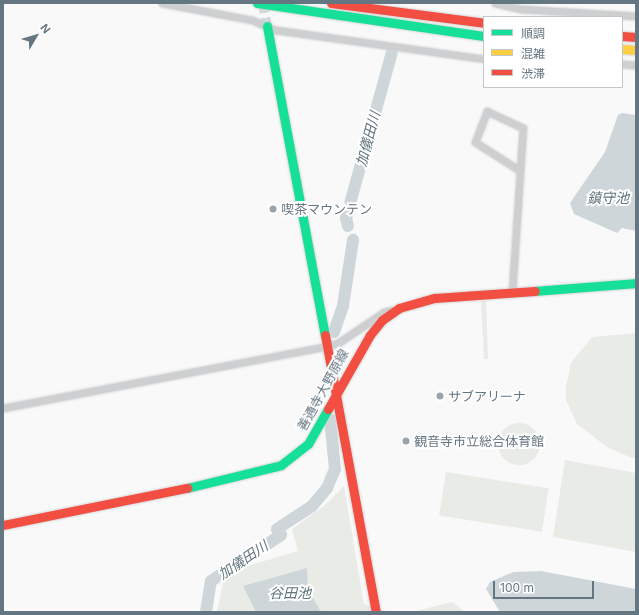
<!DOCTYPE html>
<meta charset="utf-8">
<style>
body{margin:0}
#map{position:relative;width:639px;height:615px;overflow:hidden;background:#f9f9f9;font-family:Inter,"Noto Sans JP",sans-serif}
div>[style]{position:absolute}
[style*='--x']{left:calc(var(--x)*1px);top:calc(var(--y)*1px);width:calc(var(--w)*1px);rotate:calc(var(--a)*1deg)}
.green>*{inset:0;background:#e8ebe6;transform-origin:0 0}
.round{border-radius:50%}
.water>*{inset:0;background:#ced6d9}
.river>*{height:12px;margin:-6px;padding:0 6px;transform-origin:6px;border-radius:6px;background:#ced6d9}
.secondary-tunnel>*{height:10px;margin-top:-5px;transform-origin:0;background:repeating-linear-gradient(90deg,#d4d8dc 0 10px,transparent 0 15px)}
.roads{filter:drop-shadow(0 0 1px #d5d6d7) drop-shadow(0 0 1px #d5d6d7)}
.street>*{height:7px;margin:-3.5px;padding:0 3.5px;transform-origin:3.5px;border-radius:3.5px;background:#cecfd0}
.fast>*{height:9px;margin:-4.5px;padding:0 4.5px;transform-origin:4.5px;border-radius:4.5px;background:#16e098}
.slow>*{height:9px;margin:-4.5px;padding:0 4.5px;transform-origin:4.5px;border-radius:4.5px;background:#ffcf43}
.jam>*{height:9px;margin:-4.5px;padding:0 4.5px;transform-origin:4.5px;border-radius:4.5px;background:#f24e42}
.dots>*{width:11px;height:11px;translate:-50% -50%;box-sizing:border-box;border:2px solid #fff;border-radius:50%}
span{translate:-50% -50%;white-space:nowrap;text-align:center;line-height:1.15;-webkit-text-stroke:4px #fff;paint-order:stroke}
.poi-label{font-size:13px;color:#657683}
.left{translate:0 -50%;text-align:left}
.street-label{font-size:13px;color:#657683}
.water-label{font-size:14px;color:#60757c;font-style:italic}
.frame{position:absolute;inset:0;border:4px solid #657683;pointer-events:none}
.legend{position:absolute;left:483px;top:16px;width:140px;height:72px;box-sizing:border-box;background:#fff;border:1px solid #c1c8cd;margin:0;padding:5px 7px;list-style:none;font-size:12px;color:#657683}
.legend li{display:flex;align-items:center;gap:8px;height:20px}
.legend b{width:20px;border:1px solid #c1c8cd}
.north{position:absolute;left:16px;top:16px;width:40px;height:40px;-webkit-text-stroke:3px #fff;paint-order:stroke;rotate:52deg;font-size:11px;font-weight:700;line-height:16px;text-align:center;color:#657683}
.north::after{content:'';display:block;margin:auto;width:14px;height:18px;background:#657683;clip-path:polygon(50% 0,100% 100%,50% 72%,0 100%)}
.scale{position:absolute;left:493px;top:581px;width:101px;height:18px;box-sizing:border-box;border:2px solid #657683;border-top:0;padding-left:5px;font-size:12px;line-height:14px;white-space:nowrap;color:#657683;-webkit-text-stroke:3px #fff;paint-order:stroke}
</style>
<div id="map">
<div class="green">
<div style="clip-path:polygon(481px 301px,486px 301px,488px 359px,484px 359px)"></div>
<div style="clip-path:polygon(636px 333px,636px 458px,632px 458px,607px 447px,577px 424px,566px 400px,566px 387px,571px 363px,592px 337px)"></div>
<div class="round" style="left:498px;top:423px;width:42px;height:42px"></div>
<div style="clip-path:polygon(565px 460px,636px 473px,636px 552px,553px 537px)"></div>
<div style="left:446px;top:472px;width:104px;height:44px;rotate:9deg"></div>
<div style="clip-path:polygon(344px 486px,364px 604px,390px 612px,217px 612px,223px 583px,237px 569px,298px 551px,292px 529px,325px 505px)"></div>
<div style="clip-path:polygon(452px 602px,465px 612px,412px 612px)"></div>
</div>
<div class="water">
<div style="clip-path:polygon(622px 113px,636px 115px,636px 231px,622px 228px,617px 233px,574px 214px,570px 203px,605px 152px,618px 115px)"></div>
<div style="clip-path:polygon(307px 568px,308px 589px,321px 612px,256px 612px,243px 586px)"></div>
<div style="clip-path:polygon(541px 571px,636px 589px,636px 612px,500px 612px,486px 589px,490px 582px,513px 572px)"></div>
</div>
<div class="river">
<div style="--x:348;--y:226;--w:8;--a:-104"></div>
<div style="--x:346;--y:218;--w:172;--a:-74.5"></div>
<div style="--x:334;--y:332;--w:28;--a:-71"></div>
<div style="--x:343;--y:306;--w:67;--a:-81.4"></div>
<div style="--x:277;--y:529;--w:42;--a:-33.3"></div>
<div style="--x:312;--y:506;--w:23;--a:-50"></div>
<div style="--x:327;--y:488;--w:21;--a:-67"></div>
<div style="--x:335;--y:469;--w:50;--a:-95.7"></div>
<div style="--x:206;--y:612;--w:31;--a:-81"></div>
<div style="--x:211;--y:581;--w:84;--a:-33.3"></div>
</div>
<div class="secondary-tunnel">
<div style="--x:263;--y:3;--w:23;--a:80"></div>
</div>
<div class="roads">
<div class="street">
<div style="--x:162;--y:3;--w:92;--a:10.7"></div>
<div style="--x:252;--y:20;--w:26;--a:23"></div>
<div style="--x:276;--y:30;--w:210;--a:7.9"></div>
<div style="--x:495;--y:3;--w:28;--a:13"></div>
<div style="--x:522;--y:9;--w:114;--a:3.5"></div>
<div style="--x:622;--y:64;--w:14;--a:4"></div>
<div style="--x:512;--y:292;--w:164;--a:-86.2"></div>
<div style="--x:523;--y:128;--w:40;--a:-155"></div>
<div style="--x:487;--y:111;--w:33;--a:111"></div>
<div style="--x:475;--y:142;--w:52;--a:32.5"></div>
<div style="--x:3;--y:408;--w:330;--a:-10.8"></div>
<div style="--x:327;--y:346;--w:11;--a:-15"></div>
<div style="--x:338;--y:343;--w:55;--a:-34"></div>
<div style="--x:384;--y:312;--w:9;--a:-13"></div>
</div>
<div class="fast">
<div style="--x:257;--y:3;--w:229;--a:8.3"></div>
<div style="--x:267;--y:26;--w:314;--a:79.4"></div>
<div style="--x:535;--y:291;--w:101;--a:-4.5"></div>
<div style="--x:187;--y:488;--w:97;--a:-13.7"></div>
<div style="--x:281;--y:465;--w:34;--a:-38"></div>
<div style="--x:308;--y:444;--w:40;--a:-60.3"></div>
</div>
<div class="slow">
<div style="--x:622;--y:49;--w:14;--a:4"></div>
</div>
<div class="jam">
<div style="--x:331;--y:3;--w:154;--a:7.4"></div>
<div style="--x:622;--y:36;--w:14;--a:4"></div>
<div style="--x:325;--y:335;--w:282;--a:79.6"></div>
<div style="--x:328;--y:409;--w:85;--a:-60.4"></div>
<div style="--x:370;--y:335;--w:19;--a:-51"></div>
<div style="--x:382;--y:320;--w:21;--a:-35"></div>
<div style="--x:399;--y:308;--w:37;--a:-16"></div>
<div style="--x:435;--y:298;--w:100;--a:-4"></div>
<div style="--x:3;--y:525;--w:188;--a:-11.4"></div>
</div>
</div>
<div class="dots">
<div style="left:273px;top:209px;background:#99a4ac"></div>
<div style="left:440px;top:396px;background:#99a4ac"></div>
<div style="left:406px;top:441px;background:#99a4ac"></div>
</div>
<div class="poi-label">
<span class="left" style="left:281px;top:209px">喫茶マウンテン</span>
<span class="left" style="left:448px;top:396px">サブアリーナ</span>
<span class="left" style="left:414px;top:441px">観音寺市立総合体育館</span>
</div>
<div class="street-label">
<span style="left:323px;top:390px;rotate:-61deg">善通寺大野原線</span>
</div>
<div class="water-label">
<span style="left:368px;top:139px;rotate:-75deg">加儀田川</span>
<span style="left:608px;top:198px">鎮守池</span>
<span style="left:243px;top:560px;rotate:-34deg">加儀田川</span>
<span style="left:290px;top:593px">谷田池</span>
</div>
<div class="frame"></div>
<ul class="legend">
<li><b style="height:5px;background:#16e098"></b>順調</li>
<li><b style="height:5px;background:#ffcf43"></b>混雑</li>
<li><b style="height:5px;background:#f24e42"></b>渋滞</li>
</ul>
<div class="north">N</div>
<div class="scale">100 m</div>
</div>
